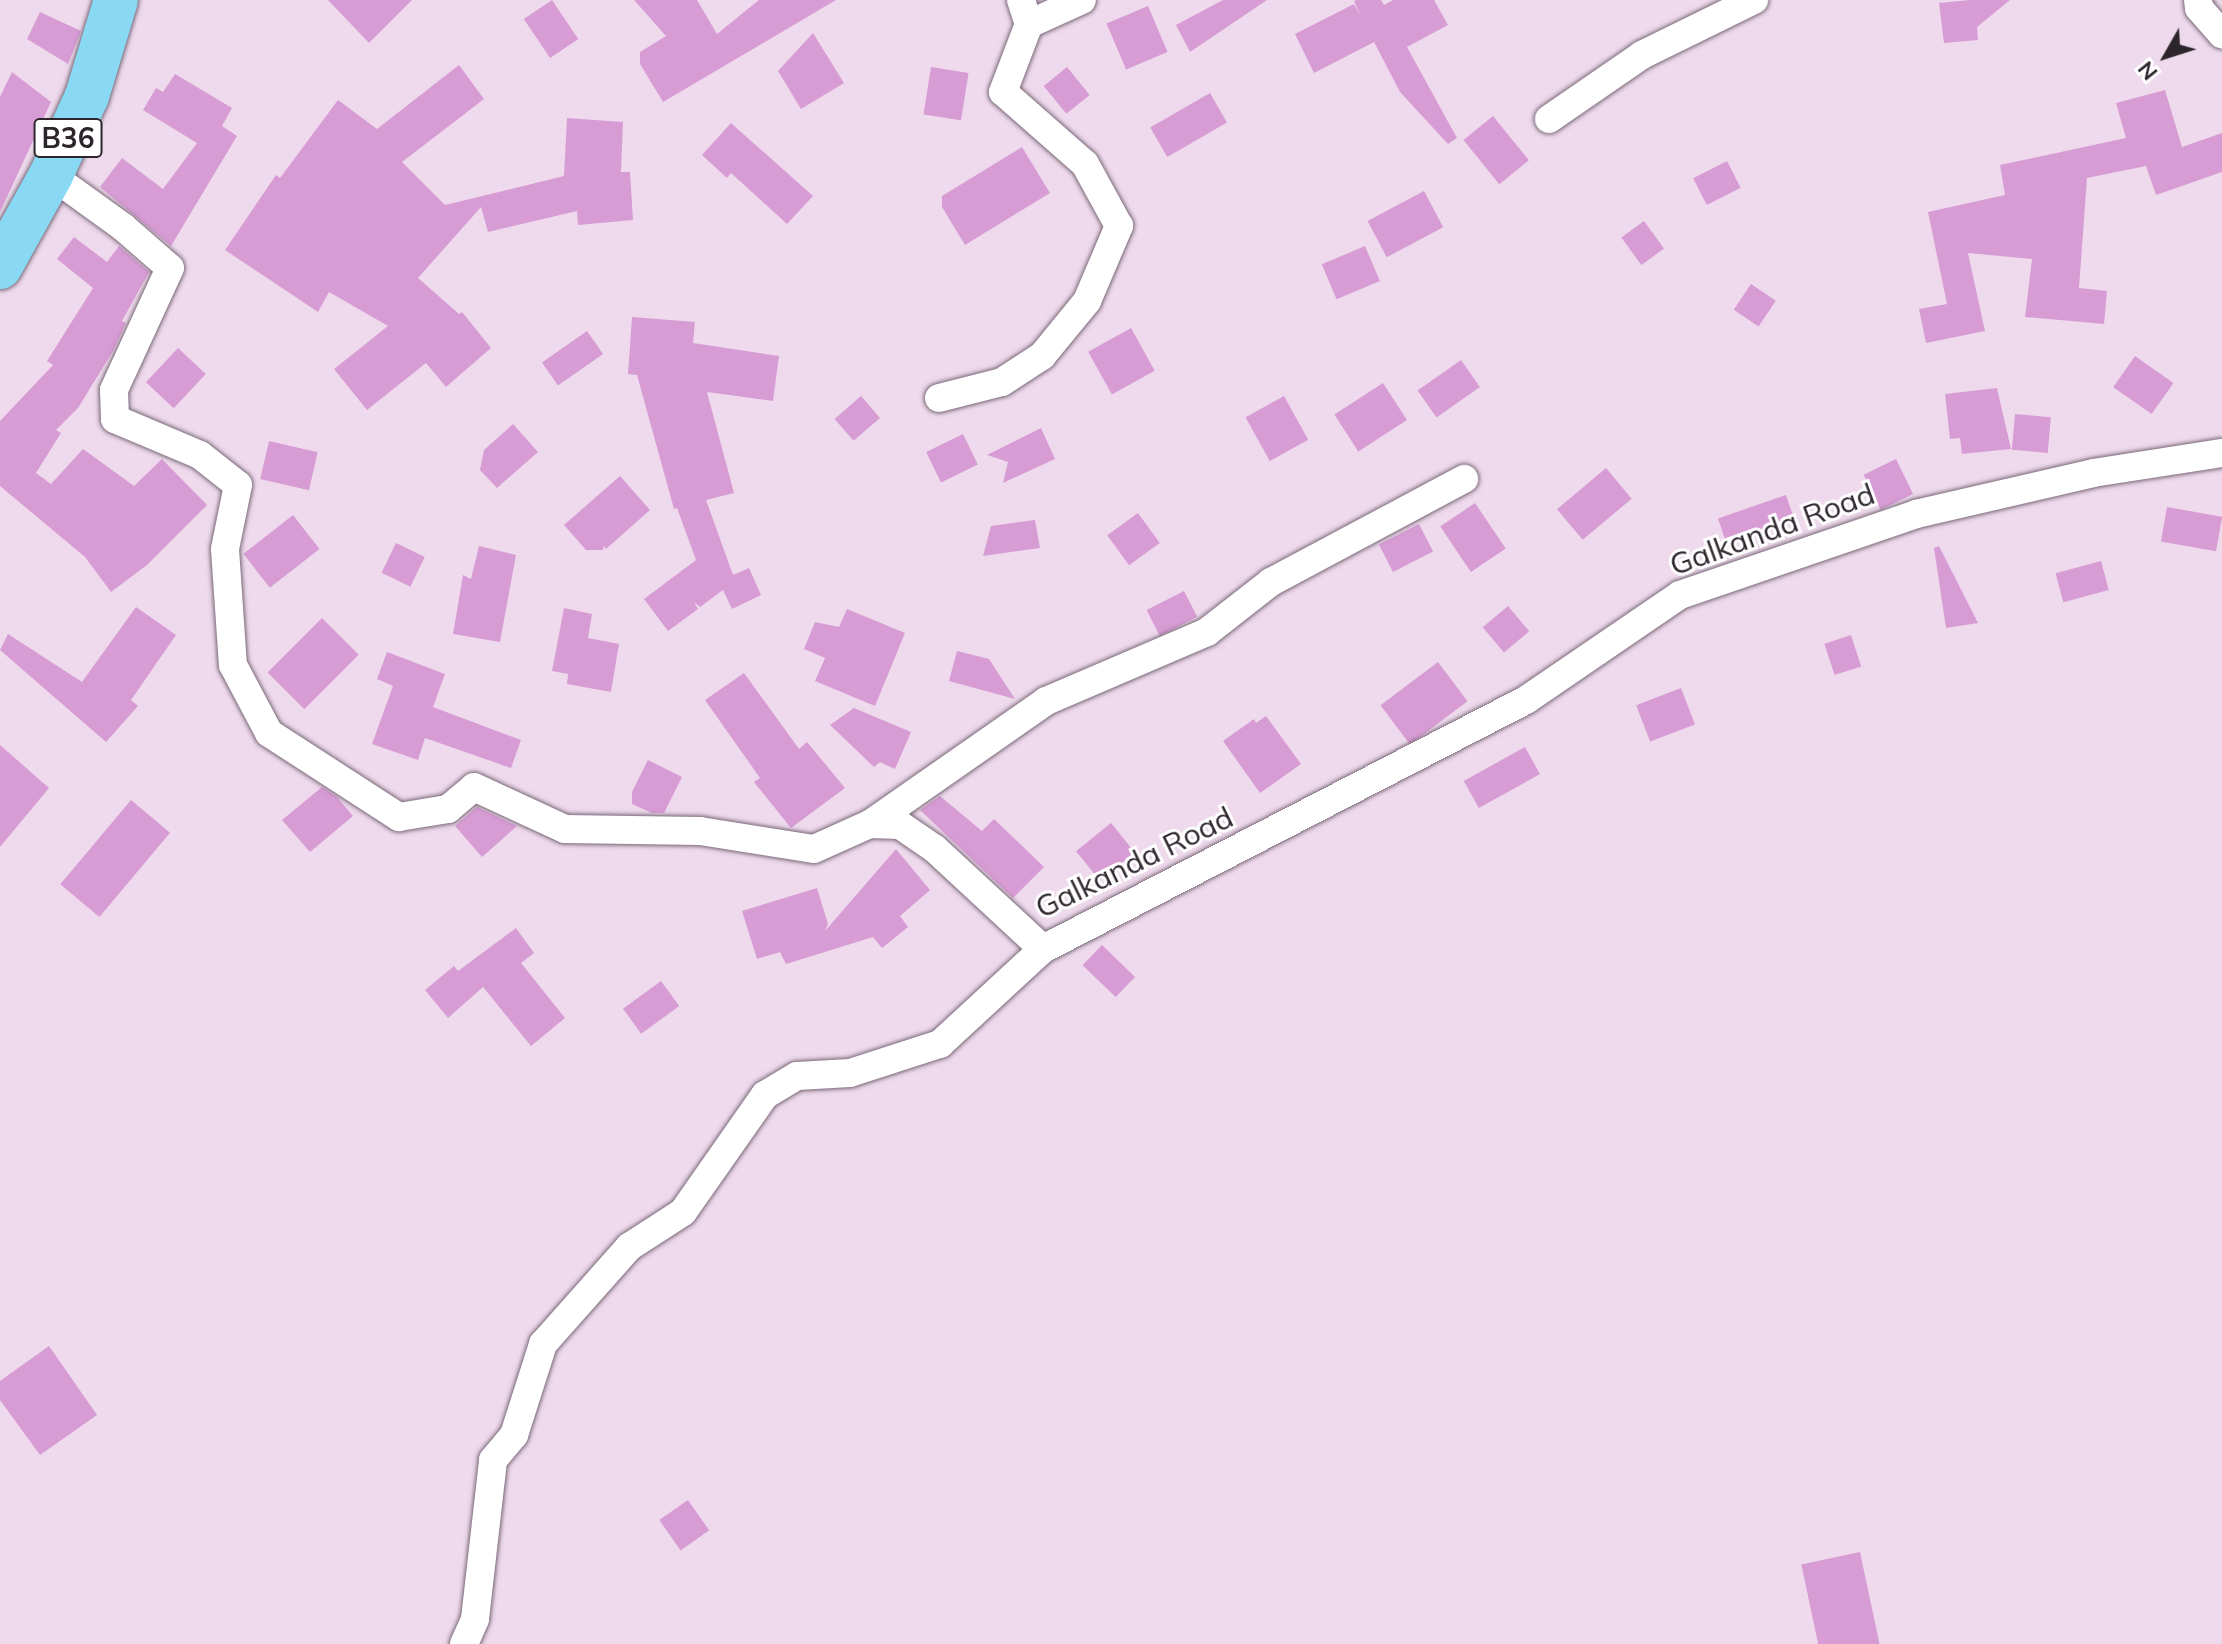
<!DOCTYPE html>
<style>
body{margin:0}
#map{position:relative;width:2222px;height:1644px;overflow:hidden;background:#eedaec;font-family:Mulish,sans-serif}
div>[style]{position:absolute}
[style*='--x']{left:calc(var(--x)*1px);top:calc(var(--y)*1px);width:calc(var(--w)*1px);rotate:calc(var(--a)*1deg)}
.building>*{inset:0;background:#d89cd5;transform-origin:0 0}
.roads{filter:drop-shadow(0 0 2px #7a6979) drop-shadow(0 0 2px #7a6979)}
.minor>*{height:28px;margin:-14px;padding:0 14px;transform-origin:14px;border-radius:14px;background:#fff}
.primary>*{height:44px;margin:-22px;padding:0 22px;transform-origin:22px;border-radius:22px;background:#8ad9f4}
span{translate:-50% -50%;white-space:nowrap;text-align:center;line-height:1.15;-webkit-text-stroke:6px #fff;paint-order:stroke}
.shield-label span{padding:2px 6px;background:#fff;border:2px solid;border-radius:6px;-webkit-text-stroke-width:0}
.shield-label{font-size:28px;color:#2c252c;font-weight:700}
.street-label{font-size:30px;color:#2c252c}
.north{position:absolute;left:2126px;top:16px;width:80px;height:80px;-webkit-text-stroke:6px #fff;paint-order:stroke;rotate:231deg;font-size:22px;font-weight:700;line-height:32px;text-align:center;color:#2c252c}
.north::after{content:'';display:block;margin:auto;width:28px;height:36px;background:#2c252c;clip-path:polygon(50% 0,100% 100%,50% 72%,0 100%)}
</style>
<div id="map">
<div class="building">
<div style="clip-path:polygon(328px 0,412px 0,369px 43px)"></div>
<div style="left:552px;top:0;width:47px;height:34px;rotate:56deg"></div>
<div style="clip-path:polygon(634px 0,697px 0,717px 34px,759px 0,836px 0,663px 102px,640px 64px,640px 52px,666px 36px)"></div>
<div style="clip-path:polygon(1223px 0,1267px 0,1190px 52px,1176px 25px)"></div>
<div style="clip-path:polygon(1356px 0,1381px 0,1384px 5px,1393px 0,1434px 0,1448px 25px,1407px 47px,1457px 138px,1448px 144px,1400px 92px,1374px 42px,1314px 73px,1295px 34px,1354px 4px,1361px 17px,1354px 1px)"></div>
<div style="clip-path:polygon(1970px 0,2010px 0,1977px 27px,1978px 40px,1944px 43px,1939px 3px)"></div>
<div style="left:1148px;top:6px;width:50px;height:45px;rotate:67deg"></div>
<div style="clip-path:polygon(40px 12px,81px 31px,68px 64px,27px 39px)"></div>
<div style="clip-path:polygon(813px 33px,844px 83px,801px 109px,778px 71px)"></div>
<div style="clip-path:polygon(459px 65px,484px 99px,402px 162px,445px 205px,564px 176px,567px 118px,623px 122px,621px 172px,630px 172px,633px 220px,578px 225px,577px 211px,488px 232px,481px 207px,418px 278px,459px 314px,462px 312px,491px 348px,446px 387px,426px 363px,367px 410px,334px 369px,388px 326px,329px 292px,318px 312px,225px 250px,276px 175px,280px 178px,338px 100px,377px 129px)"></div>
<div style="left:931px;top:67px;width:38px;height:48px;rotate:9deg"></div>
<div style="left:1067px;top:67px;width:36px;height:30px;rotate:51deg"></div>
<div style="clip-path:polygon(12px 72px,51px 102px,0 212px,0 97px)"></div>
<div style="clip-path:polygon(175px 74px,232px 108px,222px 126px,237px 136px,171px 246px,100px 187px,122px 158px,163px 189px,197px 143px,143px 110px,156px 88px,163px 92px)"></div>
<div style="clip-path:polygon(2165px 90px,2182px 147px,2222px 133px,2222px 172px,2156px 195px,2146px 166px,2087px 178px,2079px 288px,2107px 291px,2104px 324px,2025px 317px,2032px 259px,1968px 253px,1985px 331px,1926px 343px,1919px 309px,1947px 304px,1928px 212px,2005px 195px,2000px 165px,2126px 138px,2116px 103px)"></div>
<div style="left:1210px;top:93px;width:34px;height:69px;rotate:60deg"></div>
<div style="left:1493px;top:116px;width:57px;height:38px;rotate:51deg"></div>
<div style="clip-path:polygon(731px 123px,813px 196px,787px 224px,731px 173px,727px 178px,702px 155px)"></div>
<div style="clip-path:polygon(1022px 147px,1050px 193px,965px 245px,942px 207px,942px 196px)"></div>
<div style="left:1727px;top:161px;width:30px;height:38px;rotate:63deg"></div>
<div style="left:1424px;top:191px;width:41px;height:64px;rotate:62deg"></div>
<div style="left:1644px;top:221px;width:34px;height:28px;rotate:54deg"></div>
<div style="clip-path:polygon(74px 237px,107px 262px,119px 246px,149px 272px,122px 321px,126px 323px,113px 351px,78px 408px,56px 430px,61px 433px,36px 473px,51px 484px,83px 449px,134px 486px,162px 459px,207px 505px,147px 565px,111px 592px,85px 557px,0 486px,0 421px,53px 365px,47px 361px,93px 288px,57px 259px)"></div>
<div style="left:1365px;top:246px;width:38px;height:47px;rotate:67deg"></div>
<div style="left:1751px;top:284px;width:30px;height:31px;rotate:34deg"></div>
<div style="clip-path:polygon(632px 317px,695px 322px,693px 343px,779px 356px,773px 401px,707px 392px,734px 493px,706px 500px,733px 575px,749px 568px,761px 595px,732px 609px,723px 590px,700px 607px,694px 602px,698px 609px,668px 631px,644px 599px,696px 560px,677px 508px,674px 509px,637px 375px,628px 374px)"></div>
<div style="left:1131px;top:328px;width:49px;height:49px;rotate:61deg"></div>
<div style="left:587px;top:331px;width:28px;height:55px;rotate:55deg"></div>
<div style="left:178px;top:348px;width:38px;height:47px;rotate:43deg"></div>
<div style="left:2135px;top:356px;width:47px;height:38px;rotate:35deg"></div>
<div style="left:1461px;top:360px;width:33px;height:53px;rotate:55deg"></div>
<div style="left:1383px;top:383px;width:44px;height:58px;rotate:57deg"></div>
<div style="clip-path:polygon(1997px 388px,2011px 449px,1962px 454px,1960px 438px,1950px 439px,1945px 394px)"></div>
<div style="left:861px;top:396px;width:29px;height:35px;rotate:49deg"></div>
<div style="left:1284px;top:396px;width:50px;height:44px;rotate:61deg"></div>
<div style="left:2015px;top:414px;width:36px;height:36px;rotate:5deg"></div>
<div style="clip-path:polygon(513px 424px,538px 452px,497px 488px,480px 470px,484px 450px)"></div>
<div style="clip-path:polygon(1041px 428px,1055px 459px,1003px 483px,1008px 462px,987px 455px)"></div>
<div style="left:963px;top:434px;width:34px;height:41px;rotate:64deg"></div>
<div style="left:269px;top:441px;width:50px;height:39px;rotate:13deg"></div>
<div style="left:1896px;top:459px;width:39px;height:36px;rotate:64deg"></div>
<div style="left:1606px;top:468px;width:40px;height:64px;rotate:50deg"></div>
<div style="clip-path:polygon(620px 476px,650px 510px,606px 549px,604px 546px,603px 550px,586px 550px,564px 525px)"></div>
<div style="left:1786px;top:495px;width:28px;height:72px;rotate:71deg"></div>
<div style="left:1475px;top:503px;width:55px;height:42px;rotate:56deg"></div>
<div style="left:2167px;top:507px;width:56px;height:35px;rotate:10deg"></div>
<div style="left:1138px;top:513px;width:37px;height:38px;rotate:54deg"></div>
<div style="left:293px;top:515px;width:43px;height:63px;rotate:52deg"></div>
<div style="clip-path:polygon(1035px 520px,1040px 548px,983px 556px,991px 526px)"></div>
<div style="left:1419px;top:524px;width:31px;height:45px;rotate:63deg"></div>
<div style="left:396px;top:543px;width:32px;height:33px;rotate:26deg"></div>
<div style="clip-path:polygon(479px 546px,516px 555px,500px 642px,453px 634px,463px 575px,471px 579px)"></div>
<div style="clip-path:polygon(1939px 546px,1978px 623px,1946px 628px,1934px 548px)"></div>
<div style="left:2101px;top:561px;width:30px;height:47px;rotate:75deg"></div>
<div style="left:1184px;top:591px;width:29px;height:42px;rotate:63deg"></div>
<div style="left:1508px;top:606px;width:33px;height:33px;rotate:50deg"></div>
<div style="clip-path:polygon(136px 607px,176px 635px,131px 700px,138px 706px,106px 742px,0 650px,8px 634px,82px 682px)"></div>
<div style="clip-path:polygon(564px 608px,592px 614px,588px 638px,619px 644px,611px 692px,567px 684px,568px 674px,552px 671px)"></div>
<div style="clip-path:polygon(847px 609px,905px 633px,875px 706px,815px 681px,825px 658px,804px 649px,815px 622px,839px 627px)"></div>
<div style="left:322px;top:618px;width:52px;height:77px;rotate:45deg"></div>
<div style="left:1851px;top:635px;width:33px;height:28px;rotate:72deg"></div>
<div style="clip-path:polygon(957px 651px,989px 659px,1015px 699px,949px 681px)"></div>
<div style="clip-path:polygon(387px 652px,445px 674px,433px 707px,521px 740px,511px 768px,425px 738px,418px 760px,372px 744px,393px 686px,377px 679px)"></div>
<div style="left:1438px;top:662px;width:49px;height:72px;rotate:53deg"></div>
<div style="clip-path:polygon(744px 673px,799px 749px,807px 742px,845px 788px,791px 828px,754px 782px,760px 778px,705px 700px)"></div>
<div style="left:1681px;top:688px;width:39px;height:48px;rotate:69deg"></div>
<div style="clip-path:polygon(854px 708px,911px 732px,895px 769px,880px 762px,874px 767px,830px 725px)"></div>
<div style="clip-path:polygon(1266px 716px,1301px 764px,1260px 793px,1223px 741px,1254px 719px,1256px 723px)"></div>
<div style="clip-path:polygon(0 745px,49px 788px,0 847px)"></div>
<div style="left:1525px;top:747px;width:31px;height:70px;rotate:61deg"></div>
<div style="clip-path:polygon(648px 760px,682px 777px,664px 813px,652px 813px,632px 804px,632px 792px)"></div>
<div style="clip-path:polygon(322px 787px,337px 797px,353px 816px,310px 852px,282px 820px)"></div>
<div style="clip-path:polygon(940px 796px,982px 831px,994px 819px,1044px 867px,1013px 898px,920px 810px)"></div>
<div style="left:131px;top:800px;width:51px;height:110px;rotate:40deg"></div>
<div style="clip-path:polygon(477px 807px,517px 826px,482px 857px,455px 826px)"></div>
<div style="left:1111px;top:823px;width:38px;height:45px;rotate:51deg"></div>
<div style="clip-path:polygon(896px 849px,930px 890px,900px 916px,908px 927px,882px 948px,873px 937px,786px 964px,780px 952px,757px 959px,742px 911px,817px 888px,828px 924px,825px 931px)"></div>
<div style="clip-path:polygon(516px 928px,534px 953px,521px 963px,565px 1018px,531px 1046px,483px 987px,448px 1018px,425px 990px,454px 966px,458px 971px)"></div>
<div style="left:1102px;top:945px;width:46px;height:28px;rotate:44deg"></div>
<div style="left:661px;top:981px;width:31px;height:47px;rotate:54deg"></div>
<div style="clip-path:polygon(49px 1346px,97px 1415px,40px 1455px,0 1400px,0 1381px)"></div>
<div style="left:688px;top:1500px;width:37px;height:35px;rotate:55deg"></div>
<div style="left:1860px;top:1552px;width:94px;height:60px;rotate:78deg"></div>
</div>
<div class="roads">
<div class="minor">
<div style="--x:1021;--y:0;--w:25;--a:72"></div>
<div style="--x:2198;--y:0;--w:8;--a:83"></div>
<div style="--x:2199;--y:8;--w:35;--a:49"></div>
<div style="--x:1549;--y:119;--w:113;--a:-34.5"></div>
<div style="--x:1642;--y:55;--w:125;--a:-26.2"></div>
<div style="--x:51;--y:175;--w:89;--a:35.8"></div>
<div style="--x:123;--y:227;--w:62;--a:41.1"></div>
<div style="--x:170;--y:268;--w:134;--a:114.7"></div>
<div style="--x:114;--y:390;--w:29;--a:88"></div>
<div style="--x:115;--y:419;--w:92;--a:23"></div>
<div style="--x:200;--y:455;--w:48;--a:38.3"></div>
<div style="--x:238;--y:485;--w:65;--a:101.5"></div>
<div style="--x:225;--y:549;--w:116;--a:86.1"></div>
<div style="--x:233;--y:665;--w:77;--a:62.1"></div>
<div style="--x:269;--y:733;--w:155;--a:32.9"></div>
<div style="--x:399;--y:817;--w:50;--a:-9.3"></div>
<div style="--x:448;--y:809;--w:34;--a:-40"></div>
<div style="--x:474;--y:787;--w:100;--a:24.8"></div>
<div style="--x:565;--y:829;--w:135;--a:0.8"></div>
<div style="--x:700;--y:831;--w:115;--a:9"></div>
<div style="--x:814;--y:849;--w:61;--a:-24.1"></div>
<div style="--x:870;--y:824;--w:30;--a:2"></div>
<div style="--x:900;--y:825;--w:42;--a:34.4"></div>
<div style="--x:935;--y:849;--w:147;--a:42.8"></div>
<div style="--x:1043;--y:949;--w:543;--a:-27.27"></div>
<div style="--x:1526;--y:700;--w:186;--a:-34.3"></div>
<div style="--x:1680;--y:595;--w:250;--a:-18.9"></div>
<div style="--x:1916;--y:514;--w:182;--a:-13"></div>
<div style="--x:2093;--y:473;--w:131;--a:-8.8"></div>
<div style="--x:939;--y:398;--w:65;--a:-14.3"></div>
<div style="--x:1002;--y:382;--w:48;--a:-33"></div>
<div style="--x:1042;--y:356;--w:71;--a:-50.7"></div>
<div style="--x:1087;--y:301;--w:82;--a:-66.9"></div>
<div style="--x:1119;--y:226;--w:71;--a:-118.7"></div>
<div style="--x:1085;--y:164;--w:109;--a:-138.7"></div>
<div style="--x:1003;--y:92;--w:73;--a:-69.1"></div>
<div style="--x:1029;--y:24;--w:58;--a:-24.4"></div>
<div style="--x:870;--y:824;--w:215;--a:-34.9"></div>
<div style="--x:1046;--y:701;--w:175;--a:-23.2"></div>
<div style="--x:1207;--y:632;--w:81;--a:-38"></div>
<div style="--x:1271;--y:582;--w:219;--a:-28.1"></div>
<div style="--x:464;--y:1644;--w:27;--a:-66"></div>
<div style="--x:475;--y:1619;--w:160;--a:-83.5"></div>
<div style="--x:493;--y:1460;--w:33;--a:-50"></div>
<div style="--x:514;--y:1435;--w:96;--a:-72.3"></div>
<div style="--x:543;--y:1344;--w:130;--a:-48.4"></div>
<div style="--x:629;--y:1247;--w:64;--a:-32.9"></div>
<div style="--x:683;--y:1212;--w:143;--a:-55"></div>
<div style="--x:765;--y:1095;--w:37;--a:-31"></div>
<div style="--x:797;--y:1076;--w:53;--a:-3.2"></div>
<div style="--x:850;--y:1073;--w:95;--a:-17.9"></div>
<div style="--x:940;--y:1044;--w:140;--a:-42.7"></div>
</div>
<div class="primary">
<div style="--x:0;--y:267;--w:105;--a:-61"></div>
<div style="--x:51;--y:175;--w:87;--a:-65.5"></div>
<div style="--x:87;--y:96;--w:100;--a:-73.2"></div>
</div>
</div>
<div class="shield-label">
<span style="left:68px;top:138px">B36</span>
</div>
<div class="street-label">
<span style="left:1772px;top:529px;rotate:-20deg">Galkanda Road</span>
<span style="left:1134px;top:862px;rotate:-26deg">Galkanda Road</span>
</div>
<div class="north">N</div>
</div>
